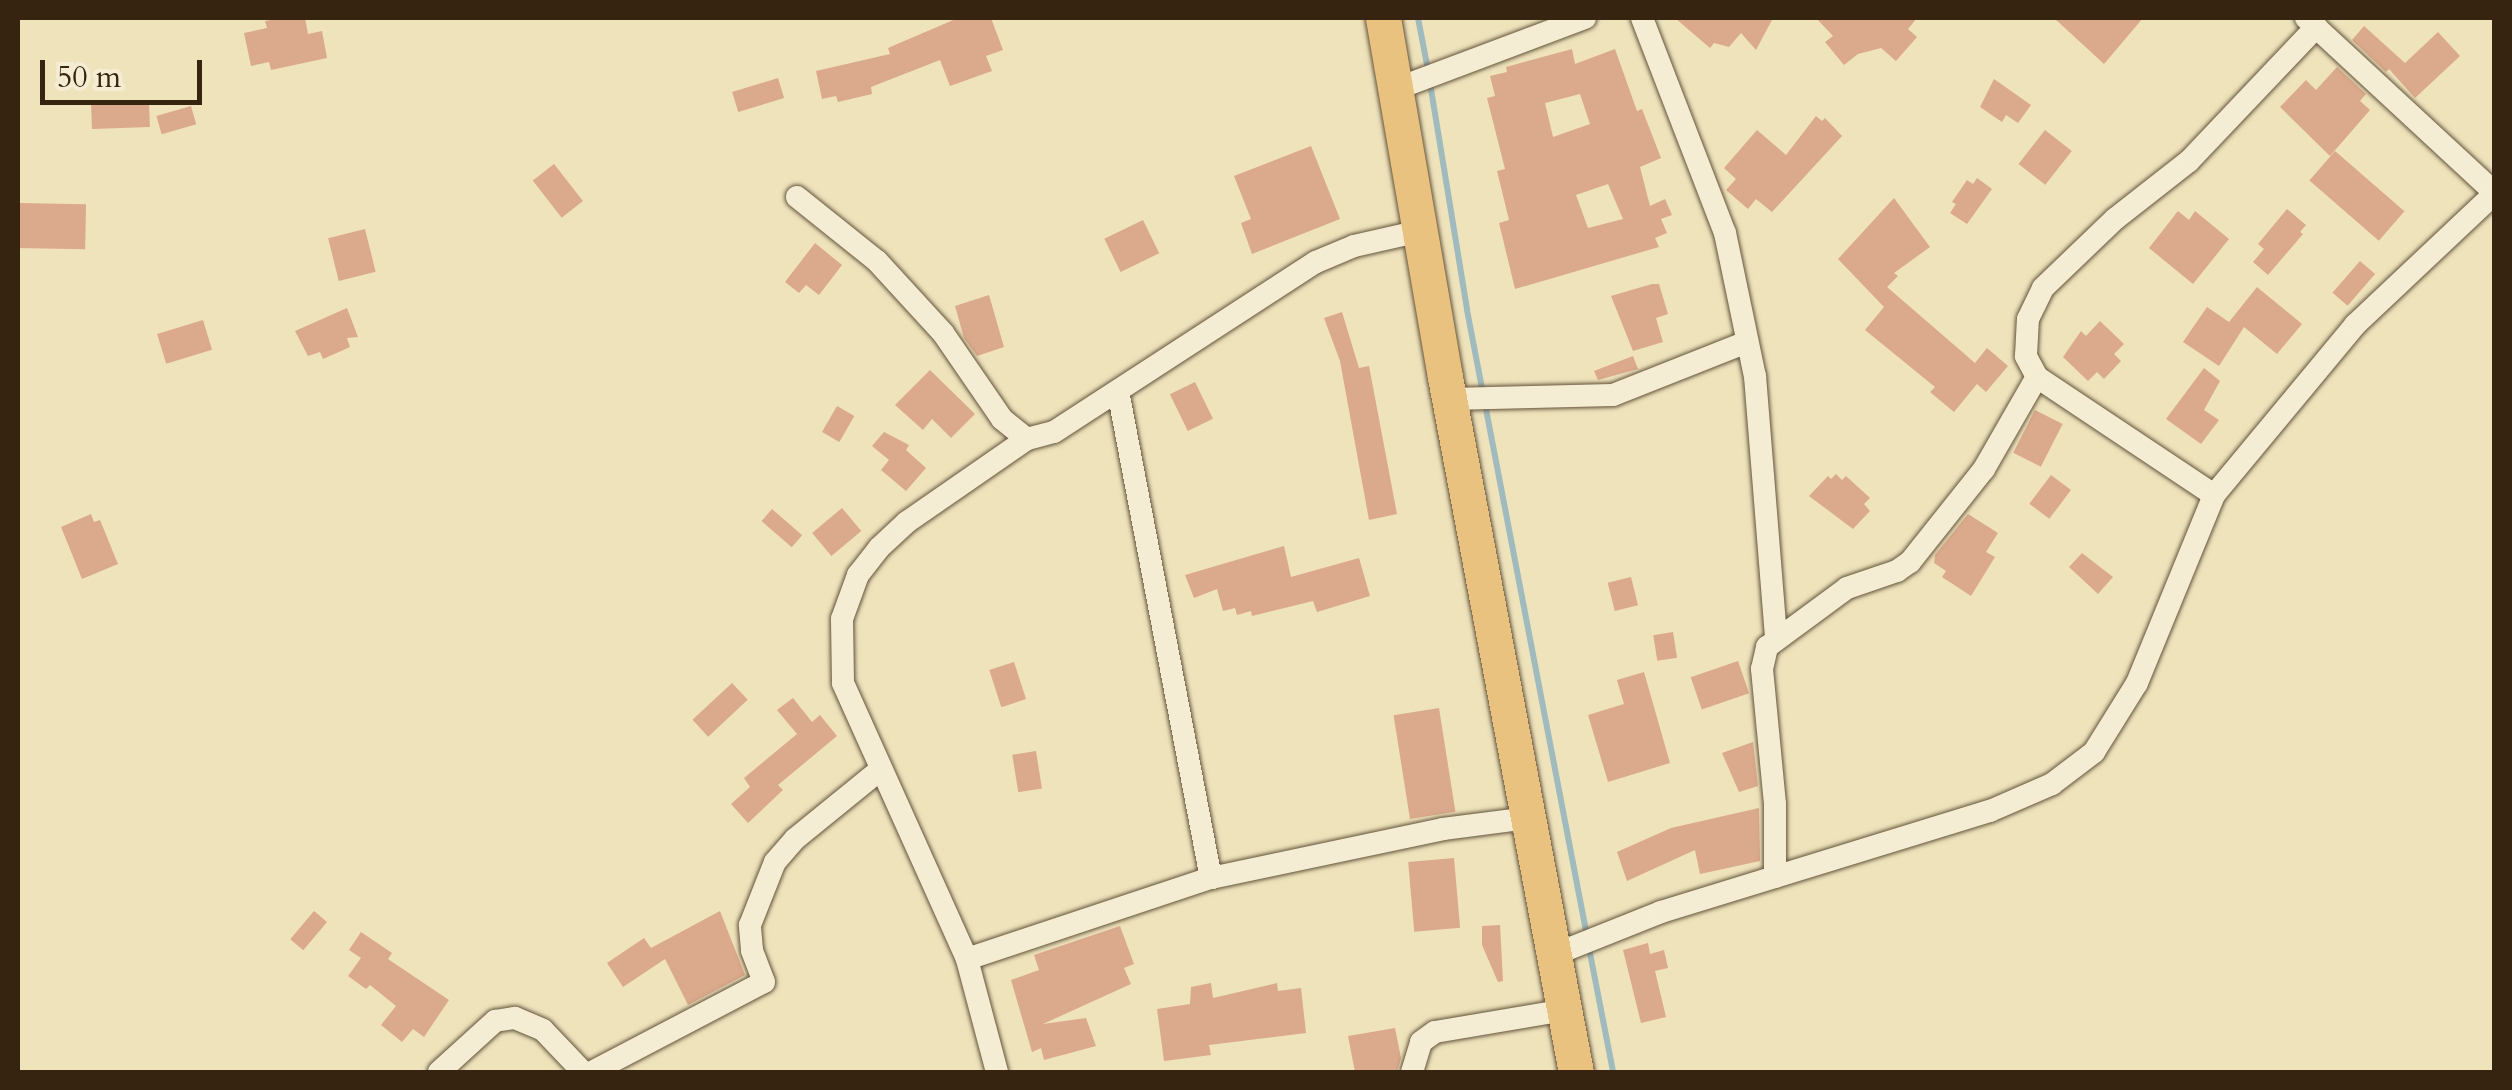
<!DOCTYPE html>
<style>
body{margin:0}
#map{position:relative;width:2512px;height:1090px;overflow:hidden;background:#efe3bc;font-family:Cardo,serif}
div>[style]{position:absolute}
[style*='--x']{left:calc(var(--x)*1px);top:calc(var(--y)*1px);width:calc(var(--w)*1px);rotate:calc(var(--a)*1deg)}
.stream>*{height:6px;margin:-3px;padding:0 3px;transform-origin:3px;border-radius:3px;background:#a0bbbd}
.building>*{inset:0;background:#dba98b;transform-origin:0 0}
.roads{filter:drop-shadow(0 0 2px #64533b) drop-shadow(0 0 2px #64533b)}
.street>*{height:22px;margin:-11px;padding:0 11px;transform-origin:11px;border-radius:11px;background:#f5edd3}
.primary>*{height:35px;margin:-17.5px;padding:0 17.5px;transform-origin:17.5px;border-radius:17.5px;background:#e8c27e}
span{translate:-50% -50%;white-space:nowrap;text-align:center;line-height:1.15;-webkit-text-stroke:10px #f5edd3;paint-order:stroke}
.frame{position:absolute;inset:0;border:20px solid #362310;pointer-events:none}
.scale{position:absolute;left:40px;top:60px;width:162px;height:45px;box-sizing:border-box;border:5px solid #362310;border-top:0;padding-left:12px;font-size:30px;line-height:35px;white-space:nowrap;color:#362310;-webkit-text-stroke:8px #f5edd3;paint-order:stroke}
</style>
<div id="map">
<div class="stream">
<div style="--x:1418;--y:18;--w:53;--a:79.1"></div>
<div style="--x:1430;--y:83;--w:230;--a:80.7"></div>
<div style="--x:1467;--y:310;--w:637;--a:79.15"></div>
<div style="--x:1589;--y:948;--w:126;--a:79"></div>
</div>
<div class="building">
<div style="clip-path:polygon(283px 18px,305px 18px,308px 34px,322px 31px,327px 58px,271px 70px,269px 62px,251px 66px,244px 33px,267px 28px,265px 21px)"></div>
<div style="clip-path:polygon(958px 18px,991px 18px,1003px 50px,986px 56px,992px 71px,950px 86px,940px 60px,871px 87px,872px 94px,838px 102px,836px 96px,822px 99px,816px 71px,890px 54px,888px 48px)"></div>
<div style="clip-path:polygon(1675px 18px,1773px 18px,1756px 50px,1741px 33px,1729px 47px,1714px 43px,1710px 48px)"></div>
<div style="clip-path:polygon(1816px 18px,1917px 18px,1908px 29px,1917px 37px,1896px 61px,1881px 48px,1858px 54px,1844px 65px,1825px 42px,1833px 36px)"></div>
<div style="clip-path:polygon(2054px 18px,2143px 18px,2104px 64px)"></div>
<div style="clip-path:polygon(2364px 26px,2405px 63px,2438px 32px,2460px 56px,2415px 98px,2389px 69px,2386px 72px,2352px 40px)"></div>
<div style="clip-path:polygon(evenodd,1572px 49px,1575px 64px,1615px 49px,1637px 111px,1642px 109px,1661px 158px,1640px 167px,1650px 206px,1665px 199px,1672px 215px,1661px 219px,1667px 233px,1655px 238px,1659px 247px,1515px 289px,1499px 223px,1509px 220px,1497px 171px,1505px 169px,1487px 98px,1495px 96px,1490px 76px,1507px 72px,1506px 67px,1572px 49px,1580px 94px,1590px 124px,1553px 137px,1545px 103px,1580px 94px,1572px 49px,1608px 184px,1623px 219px,1588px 228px,1576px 195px,1608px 184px)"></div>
<div style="clip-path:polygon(2337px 67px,2366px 94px,2360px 101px,2370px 110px,2330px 156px,2280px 107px,2306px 80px,2316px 90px)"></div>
<div style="left:778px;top:78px;width:21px;height:48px;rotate:73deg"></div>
<div style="clip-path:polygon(1994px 79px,2031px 105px,2018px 123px,2006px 115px,2002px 122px,1980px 107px)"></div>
<div style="left:149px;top:101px;width:26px;height:58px;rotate:88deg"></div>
<div style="left:191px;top:106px;width:19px;height:36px;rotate:74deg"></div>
<div style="clip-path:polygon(1816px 116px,1822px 121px,1825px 118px,1842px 136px,1772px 212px,1756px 199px,1748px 209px,1726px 190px,1736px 179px,1724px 168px,1757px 130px,1786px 155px)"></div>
<div style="left:2045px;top:130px;width:34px;height:43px;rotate:38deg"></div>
<div style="clip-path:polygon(1311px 146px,1340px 219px,1252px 254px,1241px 223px,1251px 219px,1234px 176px)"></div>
<div style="left:2335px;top:151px;width:92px;height:39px;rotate:41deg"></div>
<div style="left:554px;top:164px;width:47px;height:27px;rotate:52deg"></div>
<div style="clip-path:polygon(1977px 178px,1992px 189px,1967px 224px,1950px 213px,1956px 204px,1952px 202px,1967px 180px,1973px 184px)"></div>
<div style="clip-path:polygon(1894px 198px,1930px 247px,1894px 273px,1898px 276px,1887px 287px,1975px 363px,1987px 348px,2008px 366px,1986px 392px,1977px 384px,1954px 412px,1930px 392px,1935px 387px,1865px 330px,1884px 307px,1838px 259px)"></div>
<div style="left:18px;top:203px;width:68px;height:45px;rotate:1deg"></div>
<div style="clip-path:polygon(2287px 209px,2306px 225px,2300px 232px,2303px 234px,2268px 275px,2253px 262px,2264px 249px,2258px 244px)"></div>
<div style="clip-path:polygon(2178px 211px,2189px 220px,2195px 211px,2229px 239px,2193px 284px,2149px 248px)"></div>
<div style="left:1143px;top:220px;width:37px;height:43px;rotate:64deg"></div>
<div style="left:365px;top:229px;width:44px;height:38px;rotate:76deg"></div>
<div style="clip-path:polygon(815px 243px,842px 265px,819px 295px,806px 285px,799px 293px,785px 282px)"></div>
<div style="left:2360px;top:261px;width:20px;height:42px;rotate:41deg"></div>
<div style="clip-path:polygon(1652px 284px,1659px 284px,1668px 314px,1656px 318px,1663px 342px,1633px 351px,1611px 296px)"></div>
<div style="clip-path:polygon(2257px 287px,2302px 324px,2277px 354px,2244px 327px,2219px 366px,2183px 342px,2207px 307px,2229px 322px)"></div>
<div style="clip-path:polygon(989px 295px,1004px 347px,977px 356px,964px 338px,955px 306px)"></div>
<div style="clip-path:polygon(347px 308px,358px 337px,347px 338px,350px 347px,323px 359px,320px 352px,308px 356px,295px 331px)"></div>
<div style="clip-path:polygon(1342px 312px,1359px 368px,1369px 366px,1397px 514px,1369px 520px,1340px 361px,1324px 318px)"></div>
<div style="left:203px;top:320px;width:31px;height:48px;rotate:73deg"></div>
<div style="clip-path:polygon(2100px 321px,2124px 344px,2114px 354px,2121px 361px,2104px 379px,2097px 372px,2088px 381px,2063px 357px,2081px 331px,2086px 336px)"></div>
<div style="clip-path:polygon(1633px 356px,1638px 369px,1598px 380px,1594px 371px)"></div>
<div style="clip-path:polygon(2204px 368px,2220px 381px,2204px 410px,2219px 420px,2201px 444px,2166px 419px)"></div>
<div style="clip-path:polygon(930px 370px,975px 414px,951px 438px,932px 419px,923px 430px,895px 405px)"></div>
<div style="left:1195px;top:382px;width:41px;height:28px;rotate:64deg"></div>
<div style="left:837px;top:406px;width:20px;height:30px;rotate:30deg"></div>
<div style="left:2035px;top:410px;width:31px;height:48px;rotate:27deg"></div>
<div style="clip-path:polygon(884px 432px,909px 445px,906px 450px,926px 468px,906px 491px,881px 470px,889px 460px,872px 446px)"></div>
<div style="clip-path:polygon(1836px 474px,1842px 480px,1846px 476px,1870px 498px,1864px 504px,1870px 511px,1853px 529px,1809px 496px,1828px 476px,1831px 479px)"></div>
<div style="left:2051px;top:475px;width:25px;height:36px;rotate:37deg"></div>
<div style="left:842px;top:508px;width:30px;height:39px;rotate:50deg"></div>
<div style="left:772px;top:509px;width:40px;height:16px;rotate:41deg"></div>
<div style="clip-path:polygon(91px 514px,94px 522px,100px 520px,118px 564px,82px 579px,61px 527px)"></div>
<div style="clip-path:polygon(1968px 514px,1998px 533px,1986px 552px,1995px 557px,1971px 596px,1942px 577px,1946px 571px,1934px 563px,1935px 555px)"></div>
<div style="clip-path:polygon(1284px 546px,1291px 577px,1359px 558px,1370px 596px,1317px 612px,1313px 601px,1252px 616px,1251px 611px,1237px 615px,1235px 608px,1223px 611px,1217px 589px,1194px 598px,1185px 575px)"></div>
<div style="clip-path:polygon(2082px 553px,2113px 577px,2098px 594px,2069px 567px)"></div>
<div style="left:1631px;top:577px;width:29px;height:24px;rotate:76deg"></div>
<div style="left:1673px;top:632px;width:26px;height:20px;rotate:81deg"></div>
<div style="left:1738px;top:661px;width:34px;height:50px;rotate:71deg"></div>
<div style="left:1014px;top:662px;width:39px;height:26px;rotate:72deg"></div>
<div style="clip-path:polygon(1644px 672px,1670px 763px,1608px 782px,1588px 715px,1624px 704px,1617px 680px)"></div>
<div style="left:732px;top:683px;width:23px;height:54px;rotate:47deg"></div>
<div style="clip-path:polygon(793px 698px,812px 722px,820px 715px,837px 736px,778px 785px,783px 790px,748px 823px,731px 804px,750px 787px,744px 778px,797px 734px,777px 710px)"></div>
<div style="left:1439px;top:708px;width:105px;height:46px;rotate:81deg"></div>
<div style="clip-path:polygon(1753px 742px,1758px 786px,1739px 792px,1722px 753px)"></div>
<div style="left:1036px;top:751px;width:38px;height:24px;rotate:81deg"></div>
<div style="clip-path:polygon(1759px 808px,1760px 861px,1700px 874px,1695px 850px,1627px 881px,1617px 852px,1671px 828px)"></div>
<div style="left:1454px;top:858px;width:70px;height:46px;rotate:85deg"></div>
<div style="left:314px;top:911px;width:17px;height:37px;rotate:40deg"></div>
<div style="clip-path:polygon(720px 911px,745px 975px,688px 1005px,665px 959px,623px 987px,607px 963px,644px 938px,651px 948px)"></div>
<div style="clip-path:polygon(1500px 925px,1503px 981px,1498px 982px,1482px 945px,1482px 926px)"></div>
<div style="clip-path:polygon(1120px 926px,1134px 964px,1124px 968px,1131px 984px,1043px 1024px,1086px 1018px,1096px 1046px,1044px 1060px,1041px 1048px,1032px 1052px,1011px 980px,1039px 970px,1034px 955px)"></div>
<div style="clip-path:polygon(361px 932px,392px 953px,388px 959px,449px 1000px,424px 1037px,413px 1029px,402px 1042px,381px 1025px,396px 1006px,370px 985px,366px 989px,348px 976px,361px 958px,349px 950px)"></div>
<div style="clip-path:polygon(1648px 943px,1650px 954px,1664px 950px,1668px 968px,1655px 971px,1666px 1017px,1641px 1023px,1623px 950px)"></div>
<div style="clip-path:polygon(1211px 983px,1213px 998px,1277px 983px,1278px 991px,1301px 988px,1306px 1033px,1209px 1045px,1211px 1055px,1164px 1061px,1157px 1009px,1190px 1004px,1191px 987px)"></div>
<div style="clip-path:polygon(1395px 1028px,1401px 1058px,1397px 1072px,1355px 1072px,1348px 1036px)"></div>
</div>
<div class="roads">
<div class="street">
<div style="--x:1642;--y:18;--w:230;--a:68.9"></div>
<div style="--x:1725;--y:233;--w:146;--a:78.2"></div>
<div style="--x:1755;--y:376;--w:262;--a:85.4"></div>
<div style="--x:2306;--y:18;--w:256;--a:42.8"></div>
<div style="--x:1396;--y:89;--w:202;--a:-20.6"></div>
<div style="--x:797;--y:197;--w:102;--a:38.7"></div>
<div style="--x:877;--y:261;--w:98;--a:47.5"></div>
<div style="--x:943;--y:333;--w:104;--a:55.5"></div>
<div style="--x:1002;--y:419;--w:32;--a:39"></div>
<div style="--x:1027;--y:439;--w:28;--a:-15"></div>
<div style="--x:1054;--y:432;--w:312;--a:-33"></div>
<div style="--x:1316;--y:262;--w:41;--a:-22.8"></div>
<div style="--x:1354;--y:246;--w:68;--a:-12.8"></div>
<div style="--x:1118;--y:391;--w:496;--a:79.2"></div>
<div style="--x:1450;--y:399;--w:163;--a:-1.4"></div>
<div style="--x:1613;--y:395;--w:144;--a:-21.6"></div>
<div style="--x:2214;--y:495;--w:213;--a:-146.3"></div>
<div style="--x:2037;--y:377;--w:24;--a:-118"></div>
<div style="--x:2026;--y:356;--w:37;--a:-87"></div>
<div style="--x:2028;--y:319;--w:34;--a:-64"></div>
<div style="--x:2043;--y:288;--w:100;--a:-43.8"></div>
<div style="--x:2115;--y:219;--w:94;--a:-38.1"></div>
<div style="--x:2189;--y:161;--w:185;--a:-46.5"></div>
<div style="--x:1775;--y:877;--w:73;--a:-90"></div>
<div style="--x:1775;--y:804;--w:136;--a:-95.5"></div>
<div style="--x:1762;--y:669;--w:23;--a:-77"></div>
<div style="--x:1767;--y:647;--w:99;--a:-36.4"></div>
<div style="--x:1847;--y:588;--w:53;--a:-18.8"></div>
<div style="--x:1897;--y:571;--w:16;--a:-35"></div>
<div style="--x:1910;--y:562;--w:119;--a:-51.5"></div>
<div style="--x:1984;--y:469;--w:106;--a:-60.1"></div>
<div style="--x:1556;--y:954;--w:113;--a:-21.8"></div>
<div style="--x:1661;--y:912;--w:344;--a:-17.1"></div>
<div style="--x:1990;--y:811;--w:68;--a:-23.5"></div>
<div style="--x:2052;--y:784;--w:53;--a:-37.3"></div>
<div style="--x:2094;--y:752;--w:81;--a:-58.1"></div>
<div style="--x:2137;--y:683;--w:203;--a:-67.7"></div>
<div style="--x:2214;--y:495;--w:221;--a:-50.3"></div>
<div style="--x:2355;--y:325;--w:191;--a:-43.3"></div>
<div style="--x:967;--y:959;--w:257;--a:-18.4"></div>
<div style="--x:1211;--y:878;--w:237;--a:-11.9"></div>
<div style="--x:1443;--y:829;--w:87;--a:-7.3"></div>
<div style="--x:439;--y:1072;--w:76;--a:-42.3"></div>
<div style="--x:495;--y:1021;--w:20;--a:-9"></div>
<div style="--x:515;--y:1018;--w:30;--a:23"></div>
<div style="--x:543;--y:1030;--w:58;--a:46.4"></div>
<div style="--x:592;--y:1072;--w:194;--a:-27.6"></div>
<div style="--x:764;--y:982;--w:34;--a:-111"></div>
<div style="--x:752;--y:950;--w:25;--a:-95"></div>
<div style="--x:750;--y:925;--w:68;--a:-68.4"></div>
<div style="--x:775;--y:862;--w:30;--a:-49"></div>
<div style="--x:795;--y:839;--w:109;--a:-39.1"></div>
<div style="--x:997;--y:1072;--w:117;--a:-104.9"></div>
<div style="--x:967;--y:959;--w:303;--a:-114.2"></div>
<div style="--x:843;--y:683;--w:64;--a:-90.9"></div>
<div style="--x:842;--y:619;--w:47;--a:-70"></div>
<div style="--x:858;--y:575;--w:34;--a:-52"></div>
<div style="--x:879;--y:548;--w:38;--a:-43"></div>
<div style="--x:907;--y:522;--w:146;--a:-34.7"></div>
<div style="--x:1412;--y:1072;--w:31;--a:-73"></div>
<div style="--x:1421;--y:1042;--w:17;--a:-36"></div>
<div style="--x:1435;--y:1032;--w:132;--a:-9.6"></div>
</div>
<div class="primary">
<div style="--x:1383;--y:18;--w:364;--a:80.2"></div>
<div style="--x:1445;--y:377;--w:707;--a:79.33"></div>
</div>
</div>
<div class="frame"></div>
<div class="scale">50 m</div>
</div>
